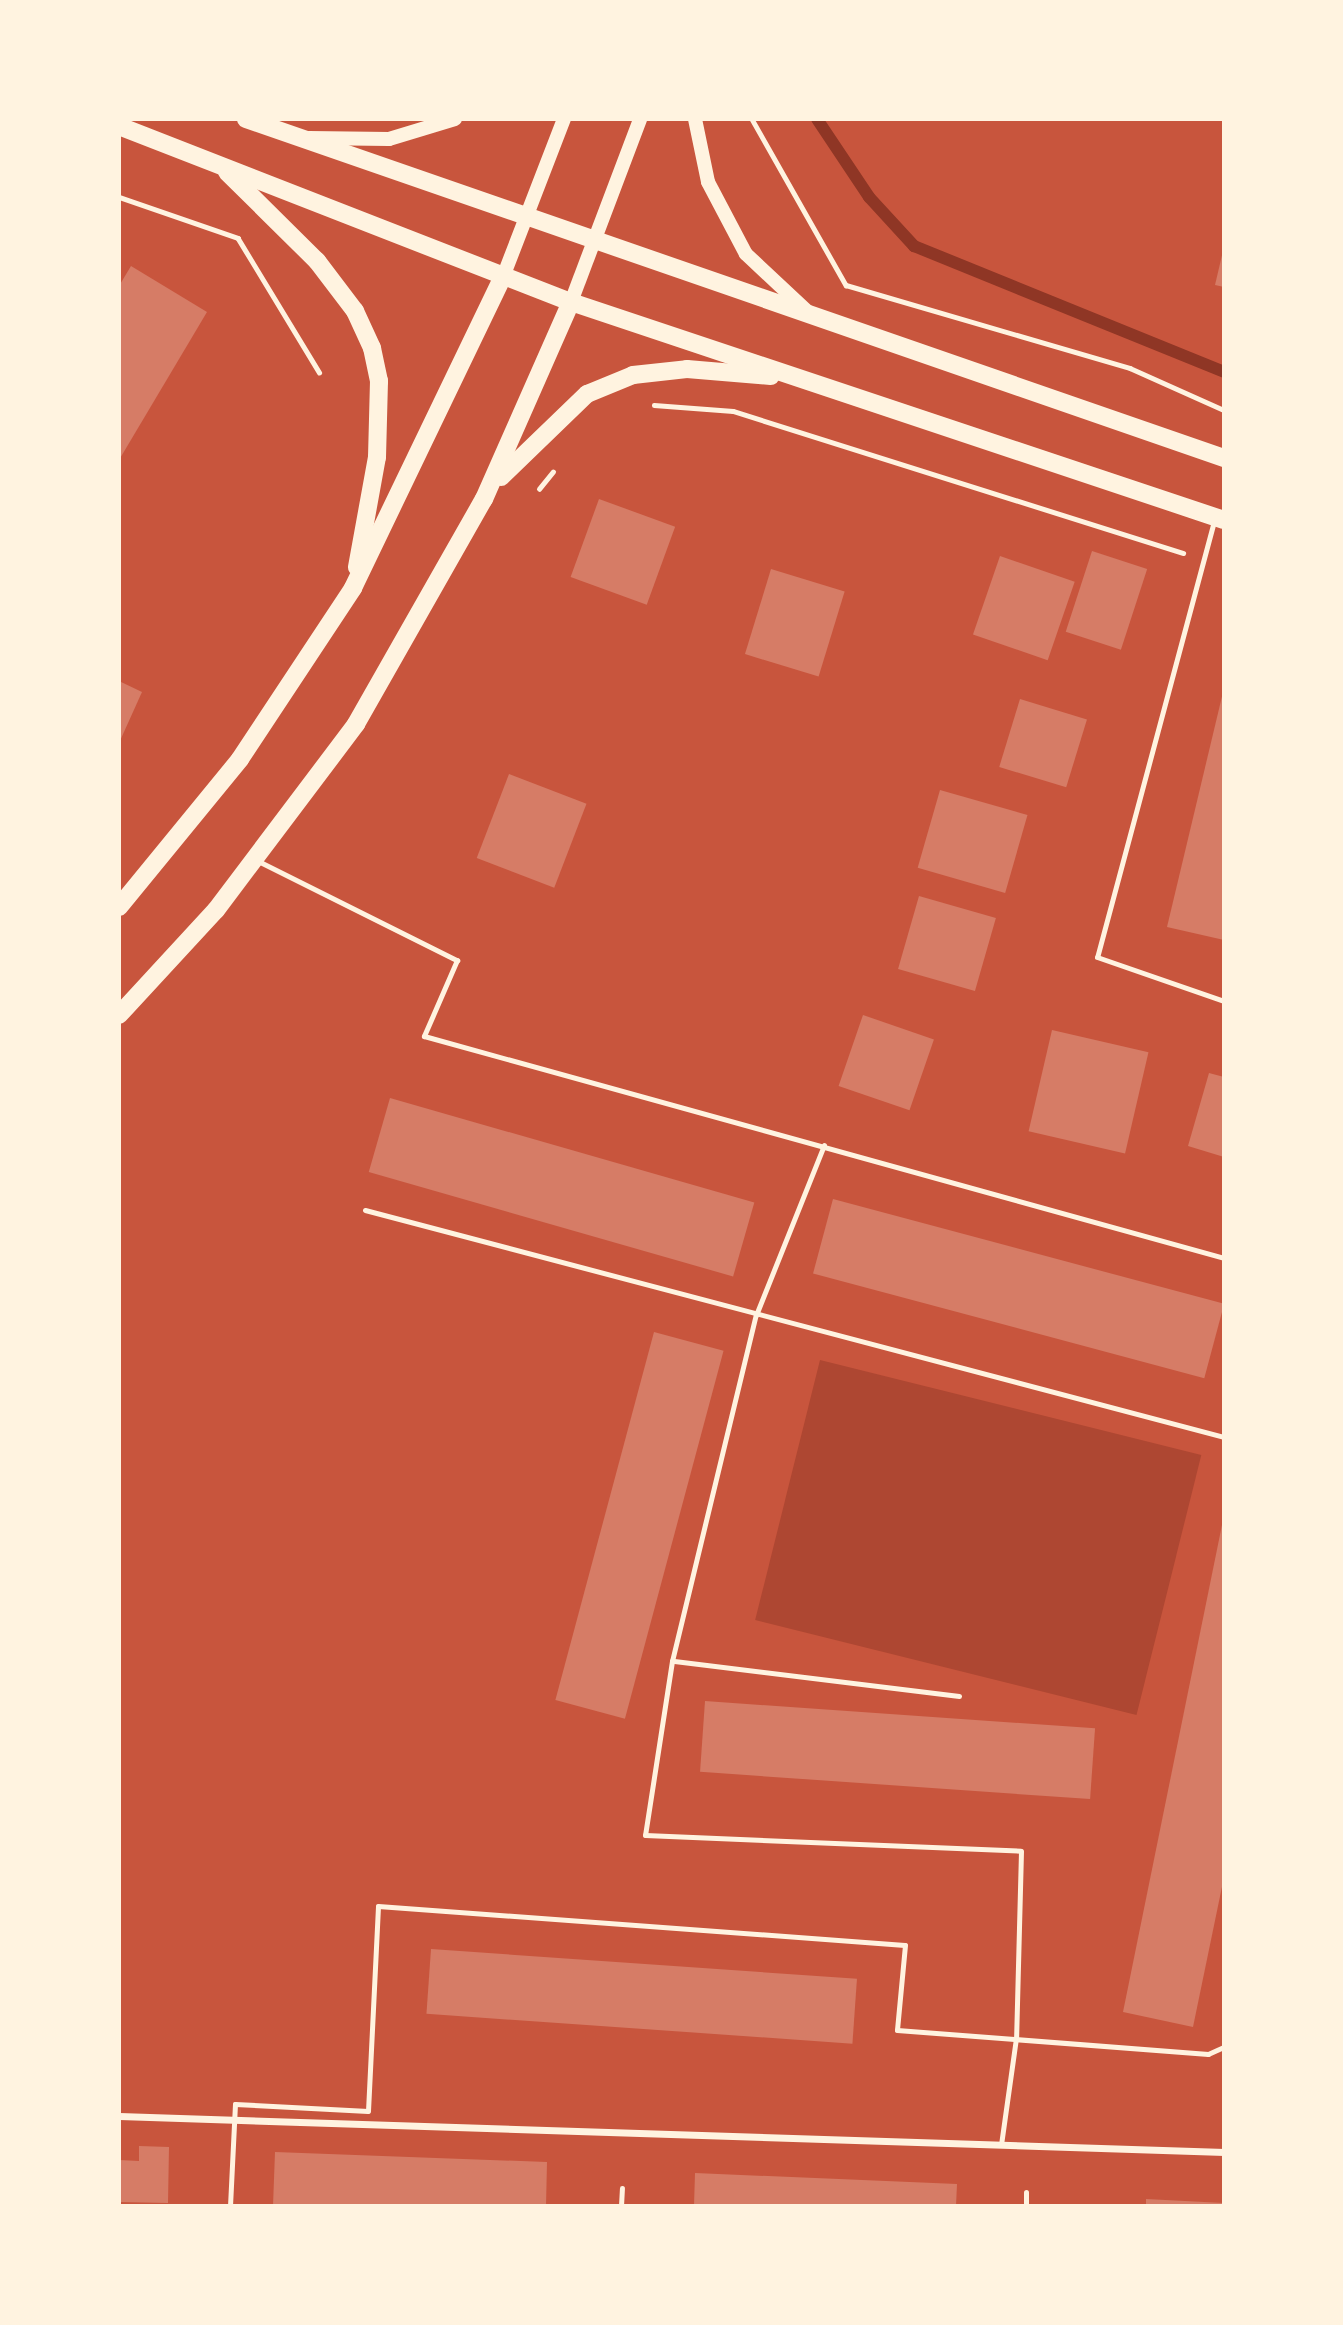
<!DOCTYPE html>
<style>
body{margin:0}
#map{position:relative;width:1343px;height:2325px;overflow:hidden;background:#c8553d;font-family:Montserrat,sans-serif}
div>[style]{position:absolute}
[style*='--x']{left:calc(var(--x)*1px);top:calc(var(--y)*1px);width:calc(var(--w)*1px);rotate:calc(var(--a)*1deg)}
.green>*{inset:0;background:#ae4732;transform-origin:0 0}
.stream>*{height:12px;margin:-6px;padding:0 6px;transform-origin:6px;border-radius:6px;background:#8f3625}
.building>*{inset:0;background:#d67c66;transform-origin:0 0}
.path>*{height:4.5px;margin:-2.25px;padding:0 2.25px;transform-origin:2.25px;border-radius:2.25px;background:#fff3e0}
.service>*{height:5px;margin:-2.5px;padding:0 2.5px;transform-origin:2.5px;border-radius:2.5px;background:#fff3e0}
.minor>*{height:7px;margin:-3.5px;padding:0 3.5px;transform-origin:3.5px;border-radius:3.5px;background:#fff3e0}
.secondary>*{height:14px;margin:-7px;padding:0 7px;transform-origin:7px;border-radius:7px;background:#fff3e0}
.primary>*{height:18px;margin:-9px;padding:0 9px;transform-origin:9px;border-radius:9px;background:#fff3e0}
span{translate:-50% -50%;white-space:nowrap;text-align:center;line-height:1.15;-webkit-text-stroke:6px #fff3e0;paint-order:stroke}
.frame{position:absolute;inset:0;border:121px solid #fff3e0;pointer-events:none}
</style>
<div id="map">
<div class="green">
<div style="left:820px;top:1360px;width:393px;height:268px;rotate:14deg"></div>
</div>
<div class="stream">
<div style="--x:817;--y:119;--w:94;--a:56.3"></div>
<div style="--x:869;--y:197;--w:67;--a:47.4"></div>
<div style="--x:914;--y:246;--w:335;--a:22.1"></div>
</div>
<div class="building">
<div style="clip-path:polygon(1223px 251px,1224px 251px,1224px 287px,1215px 285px)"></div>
<div style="clip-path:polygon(131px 266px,207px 312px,119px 460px,119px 286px)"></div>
<div style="left:599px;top:499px;width:81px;height:83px;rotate:20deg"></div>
<div style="left:1092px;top:551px;width:58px;height:85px;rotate:18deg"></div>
<div style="left:1000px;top:556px;width:79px;height:83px;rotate:19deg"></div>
<div style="left:771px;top:569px;width:77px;height:89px;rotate:17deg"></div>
<div style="clip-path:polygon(119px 681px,142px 692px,119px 743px)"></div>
<div style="clip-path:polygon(1224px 688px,1224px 940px,1167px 927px)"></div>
<div style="left:1020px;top:699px;width:70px;height:71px;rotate:17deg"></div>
<div style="left:509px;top:774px;width:83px;height:90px;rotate:21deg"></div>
<div style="left:940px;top:790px;width:91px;height:81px;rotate:16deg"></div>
<div style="left:919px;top:896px;width:80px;height:76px;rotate:16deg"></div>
<div style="left:863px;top:1015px;width:75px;height:75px;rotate:19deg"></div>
<div style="left:1052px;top:1030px;width:99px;height:104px;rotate:13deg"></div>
<div style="clip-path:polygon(1209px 1073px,1224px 1077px,1224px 1157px,1188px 1146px)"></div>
<div style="left:390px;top:1098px;width:379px;height:77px;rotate:16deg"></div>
<div style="left:833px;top:1199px;width:405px;height:77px;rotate:15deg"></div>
<div style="left:654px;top:1332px;width:72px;height:381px;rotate:15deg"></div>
<div style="clip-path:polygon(1223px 1520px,1224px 1877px,1193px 2027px,1123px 2012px)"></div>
<div style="left:705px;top:1701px;width:391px;height:71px;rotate:4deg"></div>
<div style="left:431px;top:1949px;width:427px;height:65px;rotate:4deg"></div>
<div style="clip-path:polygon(139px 2146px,169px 2147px,168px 2203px,119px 2202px,119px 2160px,139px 2161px)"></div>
<div style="clip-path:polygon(275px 2152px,547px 2162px,546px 2206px,273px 2206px)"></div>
<div style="clip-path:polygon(695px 2173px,957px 2184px,956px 2206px,694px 2206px)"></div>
<div style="clip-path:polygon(1146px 2199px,1224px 2203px,1224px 2206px,1146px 2206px)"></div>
</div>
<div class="path">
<div style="--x:752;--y:119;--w:191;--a:60.5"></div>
<div style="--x:846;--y:285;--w:296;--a:16.3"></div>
<div style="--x:1130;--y:368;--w:103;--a:24.1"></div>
<div style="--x:119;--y:197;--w:126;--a:19"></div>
<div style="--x:238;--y:238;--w:157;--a:58.8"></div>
<div style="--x:654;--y:405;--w:79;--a:4.3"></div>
<div style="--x:733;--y:411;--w:472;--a:17.5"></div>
<div style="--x:539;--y:489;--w:22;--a:-51"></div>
</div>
<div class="service">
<div style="--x:1214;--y:521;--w:451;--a:105"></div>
<div style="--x:1097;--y:957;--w:134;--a:19.1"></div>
<div style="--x:256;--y:860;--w:225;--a:26.5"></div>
<div style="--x:457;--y:960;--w:83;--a:113.5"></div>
<div style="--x:424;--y:1036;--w:830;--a:15.51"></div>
<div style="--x:365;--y:1210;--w:888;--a:14.8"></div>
<div style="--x:672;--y:1661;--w:356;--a:-76.4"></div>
<div style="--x:756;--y:1315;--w:183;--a:-68.2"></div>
<div style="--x:959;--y:1696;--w:289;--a:-173"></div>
<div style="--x:672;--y:1661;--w:176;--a:98.8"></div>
<div style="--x:645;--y:1835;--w:376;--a:2.4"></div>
<div style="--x:1021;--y:1851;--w:187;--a:91.5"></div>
<div style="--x:1016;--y:2038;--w:108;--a:98"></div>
<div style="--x:230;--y:2206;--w:102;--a:-87.2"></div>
<div style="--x:235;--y:2104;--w:133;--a:3"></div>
<div style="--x:368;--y:2111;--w:205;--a:-87.2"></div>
<div style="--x:378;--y:1906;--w:528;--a:4.23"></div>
<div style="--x:905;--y:1945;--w:85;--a:95.4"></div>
<div style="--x:897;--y:2030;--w:312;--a:4.4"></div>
<div style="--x:1208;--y:2054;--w:17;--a:-24"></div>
<div style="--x:621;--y:2206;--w:18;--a:-87"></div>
<div style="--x:1026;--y:2206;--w:14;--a:-90"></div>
</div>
<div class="minor">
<div style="--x:119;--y:2116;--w:1106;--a:1.87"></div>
</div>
<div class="secondary">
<div style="--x:695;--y:119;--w:64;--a:78.3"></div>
<div style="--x:708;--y:182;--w:81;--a:62.2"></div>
<div style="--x:746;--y:254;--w:85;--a:43.1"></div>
<div style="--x:309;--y:138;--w:80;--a:0.7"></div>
<div style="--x:389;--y:139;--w:69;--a:-16.9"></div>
<div style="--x:503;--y:277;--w:169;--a:-68.9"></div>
<div style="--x:571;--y:302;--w:196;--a:-69.3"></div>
</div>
<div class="primary">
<div style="--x:246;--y:119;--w:1035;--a:19.12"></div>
<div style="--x:119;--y:126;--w:485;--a:21.3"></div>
<div style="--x:571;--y:302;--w:688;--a:18.46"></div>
<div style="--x:227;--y:172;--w:127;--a:44.7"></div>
<div style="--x:317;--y:261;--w:63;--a:52.8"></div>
<div style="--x:355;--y:311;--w:41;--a:65.3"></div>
<div style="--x:372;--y:348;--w:34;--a:78"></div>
<div style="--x:379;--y:381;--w:76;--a:91.5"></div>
<div style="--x:377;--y:457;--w:112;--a:100.3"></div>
<div style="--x:501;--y:477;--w:120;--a:-44"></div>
<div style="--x:587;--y:394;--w:50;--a:-22.4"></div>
<div style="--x:633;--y:375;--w:54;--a:-6.3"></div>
<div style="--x:687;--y:369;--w:84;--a:4.8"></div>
<div style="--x:119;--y:907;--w:191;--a:-50.7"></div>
<div style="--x:240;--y:759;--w:205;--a:-56.5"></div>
<div style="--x:353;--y:588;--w:345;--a:-64.3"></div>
<div style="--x:119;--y:1015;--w:143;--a:-47.3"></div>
<div style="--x:216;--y:910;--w:233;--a:-53"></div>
<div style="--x:356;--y:724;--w:259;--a:-60.4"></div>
<div style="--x:484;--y:499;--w:215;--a:-66.2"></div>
</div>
<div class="frame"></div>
</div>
